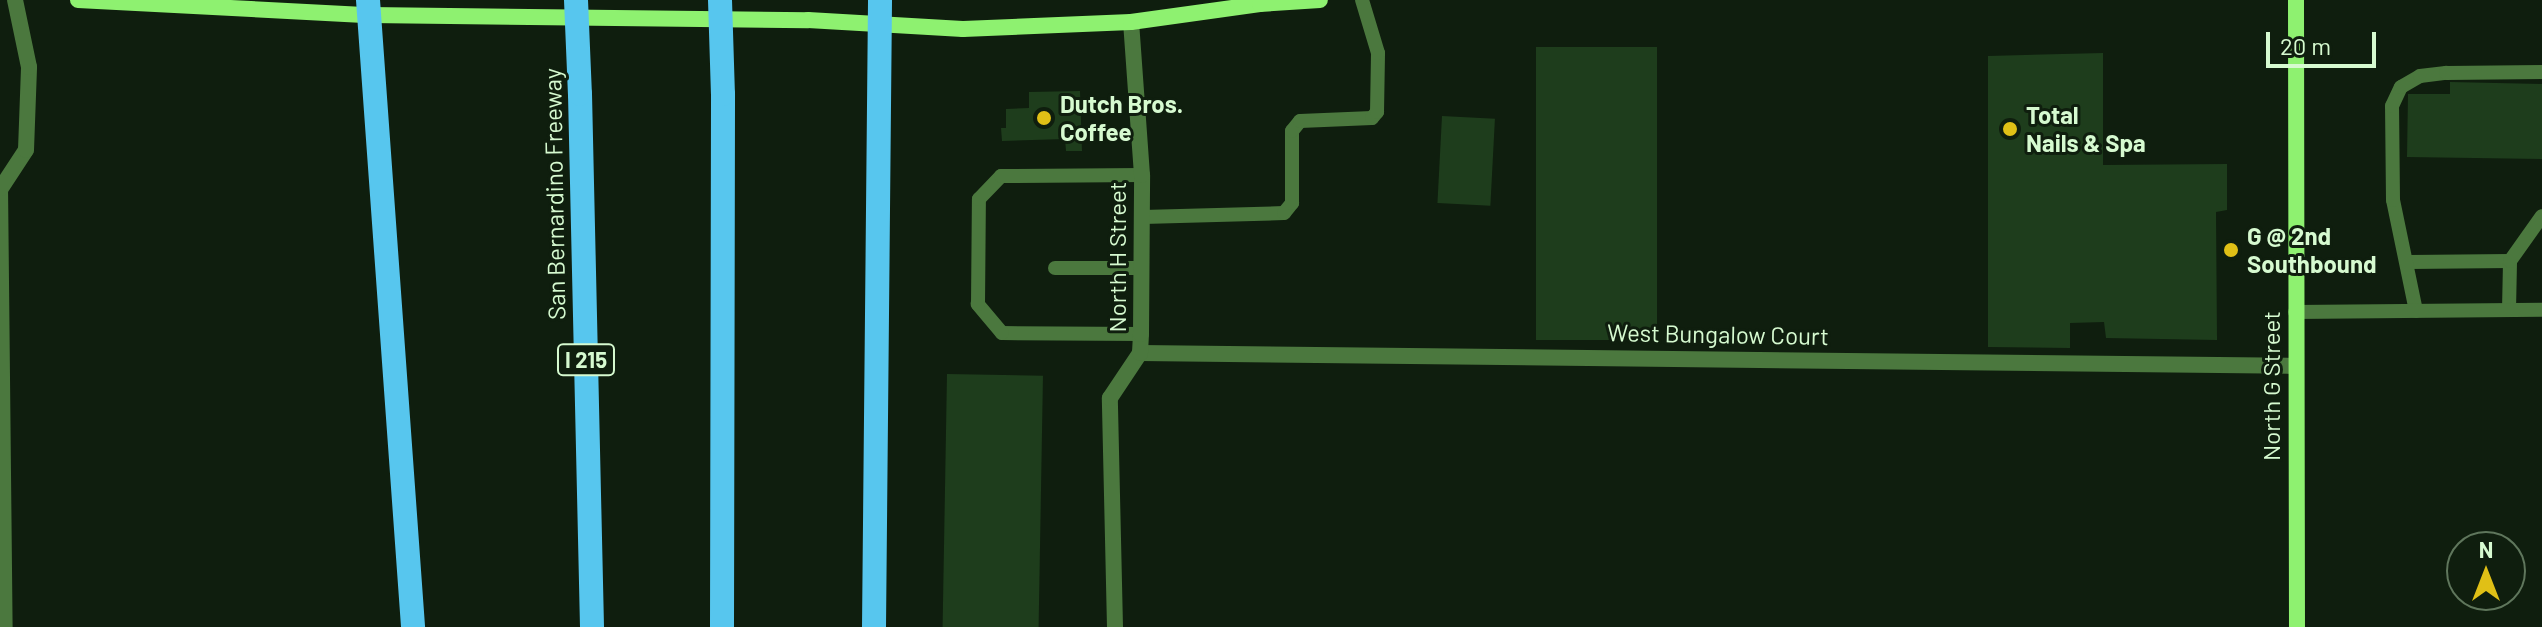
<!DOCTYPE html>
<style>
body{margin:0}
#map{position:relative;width:2542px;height:627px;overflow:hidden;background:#0f1e0e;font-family:Barlow,sans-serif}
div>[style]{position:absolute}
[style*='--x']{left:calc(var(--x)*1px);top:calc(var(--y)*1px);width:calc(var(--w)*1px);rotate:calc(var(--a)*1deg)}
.building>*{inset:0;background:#1e3d1c;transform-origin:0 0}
.service>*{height:14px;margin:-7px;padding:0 7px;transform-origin:7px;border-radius:7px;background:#4b783e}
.minor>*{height:16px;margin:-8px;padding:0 8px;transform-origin:8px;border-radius:8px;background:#4b783e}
.secondary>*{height:16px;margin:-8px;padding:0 8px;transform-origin:8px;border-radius:8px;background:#8ef170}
.motorway>*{height:24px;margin:-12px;padding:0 12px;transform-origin:12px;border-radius:12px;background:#57c6ee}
.motorway-bridge>*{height:24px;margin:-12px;padding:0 12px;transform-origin:12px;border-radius:12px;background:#57c6ee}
.dots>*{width:22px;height:22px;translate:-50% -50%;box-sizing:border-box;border:4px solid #0f1e0e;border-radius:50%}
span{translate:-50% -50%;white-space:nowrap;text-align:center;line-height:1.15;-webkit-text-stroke:6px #0f1e0e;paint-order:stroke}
.shield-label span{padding:2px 6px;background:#0f1e0e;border:2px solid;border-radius:6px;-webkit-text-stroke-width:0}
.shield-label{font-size:22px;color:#d6fad0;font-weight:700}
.poi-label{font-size:24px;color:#d6fad0;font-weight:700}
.left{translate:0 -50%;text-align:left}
.street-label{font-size:24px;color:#d6fad0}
.north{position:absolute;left:2446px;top:531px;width:80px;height:80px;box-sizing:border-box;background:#0f1e0e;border:2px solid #5f765c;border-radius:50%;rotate:0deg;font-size:22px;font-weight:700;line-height:32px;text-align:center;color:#d6fad0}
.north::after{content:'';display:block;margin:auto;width:28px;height:36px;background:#e0c016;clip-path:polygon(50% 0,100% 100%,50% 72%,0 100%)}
.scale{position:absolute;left:2266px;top:32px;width:110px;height:36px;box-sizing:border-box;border:4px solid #d6fad0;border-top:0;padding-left:10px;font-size:24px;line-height:28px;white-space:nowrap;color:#d6fad0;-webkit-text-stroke:6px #0f1e0e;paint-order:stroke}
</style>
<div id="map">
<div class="building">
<div style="left:1657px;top:47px;width:293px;height:121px;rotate:90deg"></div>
<div style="clip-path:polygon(2103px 53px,2103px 165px,2227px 164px,2227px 210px,2216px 212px,2217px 340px,2106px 338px,2104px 322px,2070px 323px,2070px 348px,1988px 347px,1988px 56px)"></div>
<div style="clip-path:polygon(2450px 82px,2542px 84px,2542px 159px,2407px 157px,2408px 94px,2450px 94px)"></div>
<div style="clip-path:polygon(1080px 91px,1082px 151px,1066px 151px,1065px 139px,1002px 141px,1001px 128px,1006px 128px,1006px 109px,1029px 108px,1029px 92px)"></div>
<div style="left:1442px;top:116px;width:53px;height:87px;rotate:3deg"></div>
<div style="left:947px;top:374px;width:96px;height:253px;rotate:1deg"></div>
</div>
<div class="service">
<div style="--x:1143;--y:217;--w:141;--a:-1.6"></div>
<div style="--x:1284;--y:213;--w:13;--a:-51"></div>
<div style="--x:1292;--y:203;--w:72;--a:-90"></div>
<div style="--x:1292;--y:131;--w:13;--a:-51"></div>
<div style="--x:1300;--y:121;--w:72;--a:-2.4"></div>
<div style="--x:1372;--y:118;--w:8;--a:-50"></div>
<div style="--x:1377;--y:112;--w:59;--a:-89"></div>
<div style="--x:1378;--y:53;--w:55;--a:-106.8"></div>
<div style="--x:2409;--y:262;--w:101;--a:-0.6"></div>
<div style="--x:1055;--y:268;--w:87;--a:0"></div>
<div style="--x:2509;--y:310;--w:49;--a:-88.8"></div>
<div style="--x:2510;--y:261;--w:55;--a:-54.6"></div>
<div style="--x:2416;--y:311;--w:113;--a:-101.7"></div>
<div style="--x:2393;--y:200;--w:94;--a:-90.6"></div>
<div style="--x:2392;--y:106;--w:21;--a:-65"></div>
<div style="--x:2401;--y:87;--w:22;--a:-30"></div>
<div style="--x:2420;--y:76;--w:26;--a:-7"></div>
<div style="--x:2446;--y:73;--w:96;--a:-0.6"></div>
<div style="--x:2295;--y:312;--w:247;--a:-0.5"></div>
<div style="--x:1141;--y:334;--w:139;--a:-179.6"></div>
<div style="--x:1002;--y:333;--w:38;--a:-130"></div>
<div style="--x:978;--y:304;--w:105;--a:-89.5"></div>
<div style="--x:979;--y:199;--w:32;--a:-46"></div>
<div style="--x:1001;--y:176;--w:141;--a:-0.4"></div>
</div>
<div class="minor">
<div style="--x:0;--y:186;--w:441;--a:89.4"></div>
<div style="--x:1;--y:188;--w:45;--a:-56.7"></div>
<div style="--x:26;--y:150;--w:83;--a:-87.9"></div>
<div style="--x:29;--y:67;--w:68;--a:-101.8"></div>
<div style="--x:1140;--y:353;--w:1155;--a:0.64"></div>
<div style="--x:1115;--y:627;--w:229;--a:-91.3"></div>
<div style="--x:1110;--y:398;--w:54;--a:-56.3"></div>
<div style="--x:1140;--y:353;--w:19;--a:-87"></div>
<div style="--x:1141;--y:334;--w:159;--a:-89.6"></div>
<div style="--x:1142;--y:175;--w:153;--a:-94.1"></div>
</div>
<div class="secondary">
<div style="--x:78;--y:0;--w:291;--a:3"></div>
<div style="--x:369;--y:15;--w:439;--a:0.7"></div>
<div style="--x:808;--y:20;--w:155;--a:3.3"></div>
<div style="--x:963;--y:29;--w:168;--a:-2.4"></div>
<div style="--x:1131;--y:22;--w:130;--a:-7.9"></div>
<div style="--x:1260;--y:4;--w:60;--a:-3.8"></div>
<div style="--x:2296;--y:0;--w:627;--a:89.91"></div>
</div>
<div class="motorway">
<div style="--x:368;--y:0;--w:629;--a:85.89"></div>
<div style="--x:580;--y:94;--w:533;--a:88.71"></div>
<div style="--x:722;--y:627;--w:533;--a:-89.89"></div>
<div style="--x:874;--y:627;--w:627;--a:-89.45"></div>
</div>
<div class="motorway-bridge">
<div style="--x:576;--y:0;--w:94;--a:87.6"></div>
<div style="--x:720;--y:0;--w:94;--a:88.2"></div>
</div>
<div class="dots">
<div style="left:1044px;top:118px;background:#e0c016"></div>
<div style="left:2010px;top:129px;background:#e0c016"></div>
<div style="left:2231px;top:250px;background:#e0c016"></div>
</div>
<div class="shield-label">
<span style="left:586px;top:360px">I 215</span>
</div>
<div class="poi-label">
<span class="left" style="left:1060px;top:118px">Dutch Bros.<br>Coffee</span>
<span class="left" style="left:2026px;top:129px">Total<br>Nails &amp; Spa</span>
<span class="left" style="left:2247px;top:250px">G @ 2nd<br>Southbound</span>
</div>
<div class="street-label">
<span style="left:554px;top:194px;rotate:-91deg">San Bernardino Freeway</span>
<span style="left:1117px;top:257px;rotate:-90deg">North H Street</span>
<span style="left:1718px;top:334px;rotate:1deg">West Bungalow Court</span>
<span style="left:2271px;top:386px;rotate:-90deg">North G Street</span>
</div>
<div class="north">N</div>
<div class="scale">20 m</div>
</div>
